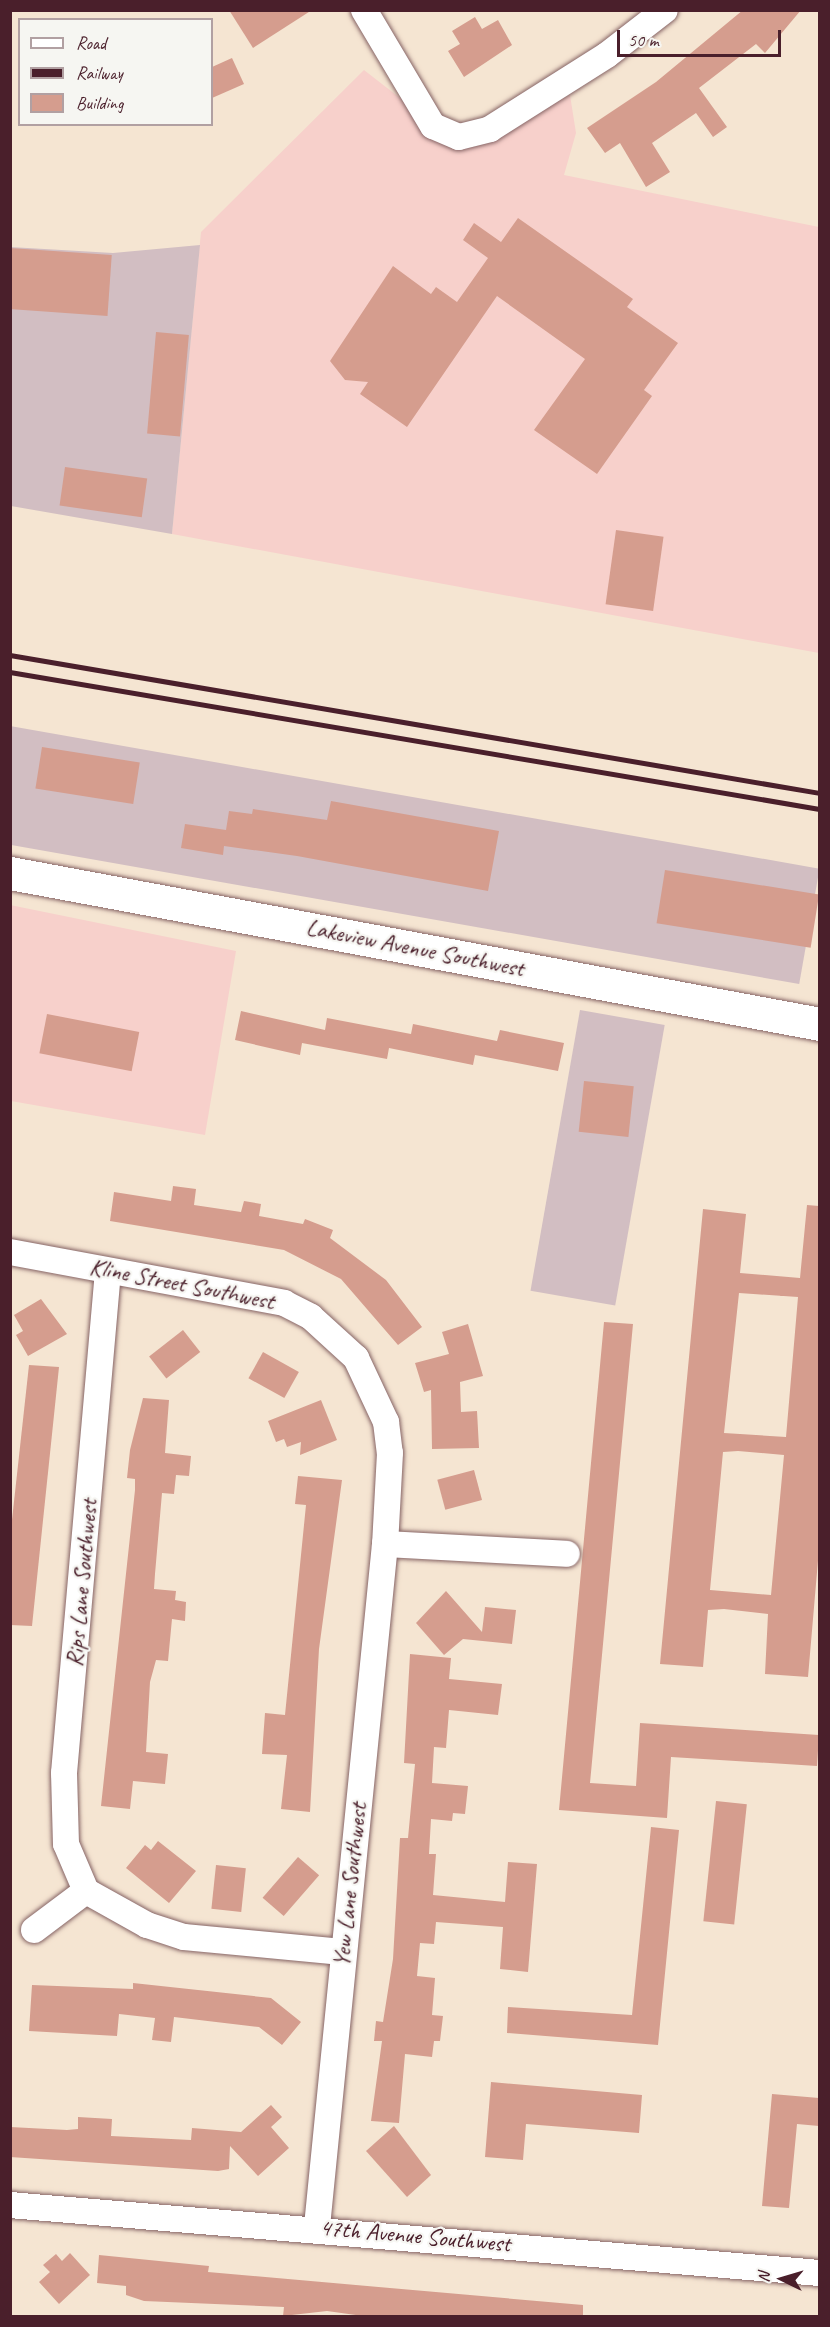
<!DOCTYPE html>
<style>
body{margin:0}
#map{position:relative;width:830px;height:2327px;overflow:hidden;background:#f5e5d2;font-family:Caveat,sans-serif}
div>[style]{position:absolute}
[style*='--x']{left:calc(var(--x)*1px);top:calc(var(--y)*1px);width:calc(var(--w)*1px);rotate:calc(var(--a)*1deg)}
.built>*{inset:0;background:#f7d0cb}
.industrial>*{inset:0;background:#d2bec2;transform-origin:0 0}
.building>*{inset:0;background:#d59d8e;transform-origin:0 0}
.roads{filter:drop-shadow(0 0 2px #866465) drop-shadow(0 0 2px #866465)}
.minor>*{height:26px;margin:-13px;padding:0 13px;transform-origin:13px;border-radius:13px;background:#fff}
.tertiary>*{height:33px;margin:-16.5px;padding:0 16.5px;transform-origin:16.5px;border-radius:16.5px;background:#fff}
.rail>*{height:4.5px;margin:-2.25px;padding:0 2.25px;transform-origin:2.25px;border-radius:2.25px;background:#4a1f2b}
span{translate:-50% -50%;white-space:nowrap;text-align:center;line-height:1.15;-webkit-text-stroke:4.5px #f6f6f2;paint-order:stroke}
.street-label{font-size:24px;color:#4a1f2b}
.frame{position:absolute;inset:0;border:12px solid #4a1f2b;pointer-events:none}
.legend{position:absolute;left:18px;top:18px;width:195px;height:108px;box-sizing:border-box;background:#f6f6f2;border:2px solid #b1a0a2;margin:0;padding:8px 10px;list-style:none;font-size:18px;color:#4a1f2b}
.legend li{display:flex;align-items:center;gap:12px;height:30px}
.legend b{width:30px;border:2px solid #b1a0a2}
.north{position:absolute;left:752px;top:2249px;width:60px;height:60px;-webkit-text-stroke:4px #f6f6f2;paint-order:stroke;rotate:275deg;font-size:16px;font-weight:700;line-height:24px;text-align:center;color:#4a1f2b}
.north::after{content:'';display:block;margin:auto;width:21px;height:27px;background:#4a1f2b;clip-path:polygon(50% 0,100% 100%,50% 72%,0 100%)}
.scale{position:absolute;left:617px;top:30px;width:164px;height:27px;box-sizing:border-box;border:3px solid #4a1f2b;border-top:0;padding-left:8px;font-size:18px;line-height:21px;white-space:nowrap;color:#4a1f2b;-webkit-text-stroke:4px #f6f6f2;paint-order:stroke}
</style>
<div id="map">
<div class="built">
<div style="clip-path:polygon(364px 70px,427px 119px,479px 134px,570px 95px,576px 133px,564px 175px,819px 227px,819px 653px,172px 534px,201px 232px)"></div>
<div style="clip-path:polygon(10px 905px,236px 951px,205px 1135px,11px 1101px)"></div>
</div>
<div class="industrial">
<div style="clip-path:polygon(200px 245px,172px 534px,11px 506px,10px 247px,113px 253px)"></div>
<div style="left:10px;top:726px;width:822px;height:117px;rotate:10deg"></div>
<div style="left:580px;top:1010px;width:86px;height:285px;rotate:10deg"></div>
</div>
<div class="building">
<div style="clip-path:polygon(229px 10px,312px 10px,253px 48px)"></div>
<div style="clip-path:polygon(743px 10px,801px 10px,765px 53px,756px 44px,699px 88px,727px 127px,713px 137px,696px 113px,652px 143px,670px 172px,646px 187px,620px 143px,605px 153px,587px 128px,656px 82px)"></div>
<div style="clip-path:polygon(475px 17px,482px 29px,498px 20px,512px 45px,464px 77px,448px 51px,460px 44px,452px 31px)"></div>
<div style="clip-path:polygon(232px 58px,244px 84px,212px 98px,212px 67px)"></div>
<div style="clip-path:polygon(518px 218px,633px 299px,627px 307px,678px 343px,644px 390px,652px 396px,597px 474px,534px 430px,585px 359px,497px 296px,407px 427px,360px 394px,368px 382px,345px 380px,330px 361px,393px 266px,431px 294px,436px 287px,457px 302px,488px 258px,463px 240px,474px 223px,501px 242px)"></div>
<div style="left:10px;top:248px;width:102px;height:61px;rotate:4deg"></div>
<div style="left:156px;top:332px;width:33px;height:102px;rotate:5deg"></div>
<div style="left:65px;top:467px;width:83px;height:39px;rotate:8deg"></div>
<div style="left:616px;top:530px;width:48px;height:75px;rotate:8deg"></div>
<div style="left:42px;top:747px;width:99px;height:42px;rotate:9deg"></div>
<div style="clip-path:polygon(331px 801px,499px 831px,488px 891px,297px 856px,224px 846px,223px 855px,181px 848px,185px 824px,226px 830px,229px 811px,252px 814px,253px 809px,327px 820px)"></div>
<div style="left:665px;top:870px;width:156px;height:54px;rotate:9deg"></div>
<div style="clip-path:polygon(241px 1011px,325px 1030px,327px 1018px,411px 1034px,413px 1024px,497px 1041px,500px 1030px,564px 1043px,558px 1071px,475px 1055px,473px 1065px,389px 1048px,387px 1059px,302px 1043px,300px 1055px,235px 1040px)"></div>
<div style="left:47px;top:1014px;width:94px;height:40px;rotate:11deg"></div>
<div style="left:584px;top:1081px;width:50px;height:51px;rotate:6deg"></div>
<div style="clip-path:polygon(173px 1186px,196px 1189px,194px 1205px,241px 1212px,244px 1201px,261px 1204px,259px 1216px,303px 1224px,305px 1219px,333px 1230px,330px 1238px,386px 1280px,422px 1327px,398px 1345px,341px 1279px,284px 1250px,110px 1221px,114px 1192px,171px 1201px)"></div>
<div style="clip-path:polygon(evenodd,807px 1205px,819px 1206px,819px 1549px,808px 1677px,765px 1674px,768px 1614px,724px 1609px,708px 1610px,703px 1667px,660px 1664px,703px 1209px,746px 1214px,740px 1273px,800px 1278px,807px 1205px,739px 1293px,798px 1297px,786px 1437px,724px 1433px,739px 1293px,807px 1205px,738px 1451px,784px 1455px,771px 1595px,710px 1590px,723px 1452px,738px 1451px)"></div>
<div style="clip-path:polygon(41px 1299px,67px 1334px,28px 1356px,16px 1335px,23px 1331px,14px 1315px)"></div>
<div style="clip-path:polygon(604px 1322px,633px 1324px,590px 1783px,636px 1786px,640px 1723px,819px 1735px,817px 1766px,671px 1757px,667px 1818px,559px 1810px)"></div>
<div style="clip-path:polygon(468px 1324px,483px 1376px,460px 1382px,461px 1412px,477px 1411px,479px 1448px,432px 1449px,431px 1390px,424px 1392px,415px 1363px,449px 1354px,442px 1332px)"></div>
<div style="left:183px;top:1330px;width:28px;height:43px;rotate:52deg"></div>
<div style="left:263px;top:1352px;width:41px;height:30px;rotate:29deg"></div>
<div style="clip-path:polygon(29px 1365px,59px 1367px,32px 1626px,10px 1625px,10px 1538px)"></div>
<div style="clip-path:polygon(143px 1398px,169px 1400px,165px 1453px,191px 1456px,189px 1476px,176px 1475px,174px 1494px,162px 1493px,155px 1574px,154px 1589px,176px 1591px,175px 1600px,186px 1602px,185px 1621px,172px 1619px,168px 1661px,156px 1660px,150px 1682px,146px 1752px,168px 1754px,165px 1784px,133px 1781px,130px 1809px,101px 1806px,135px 1490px,135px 1479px,127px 1478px,130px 1450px)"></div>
<div style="clip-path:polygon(321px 1400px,337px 1440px,300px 1455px,301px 1442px,287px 1447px,284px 1439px,276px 1442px,268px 1421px)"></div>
<div style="left:474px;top:1470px;width:31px;height:38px;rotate:75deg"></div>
<div style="clip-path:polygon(298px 1476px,342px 1480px,319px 1649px,310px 1812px,281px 1809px,287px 1755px,262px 1754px,265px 1713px,285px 1715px,306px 1505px,295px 1504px)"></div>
<div style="clip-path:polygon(446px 1591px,482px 1632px,485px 1607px,516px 1610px,512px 1644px,463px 1639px,444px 1655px,416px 1623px)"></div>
<div style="clip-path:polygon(410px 1654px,451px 1658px,449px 1679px,502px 1684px,498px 1715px,449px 1710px,446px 1748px,434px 1747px,432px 1783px,468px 1786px,465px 1814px,453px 1813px,452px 1821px,431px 1819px,429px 1854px,436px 1854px,433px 1895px,505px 1902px,508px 1862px,537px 1864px,528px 1972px,500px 1969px,503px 1927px,436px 1922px,434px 1944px,420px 1943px,417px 1976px,435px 1978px,432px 2015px,443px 2016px,440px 2041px,434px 2041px,432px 2057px,405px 2054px,399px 2123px,371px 2121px,382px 2041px,374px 2041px,376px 2021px,383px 2022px,393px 1959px,400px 1838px,408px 1838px,415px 1764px,404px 1763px)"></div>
<div style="left:716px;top:1801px;width:31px;height:121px;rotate:6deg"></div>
<div style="clip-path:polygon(651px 1827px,679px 1830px,658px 2045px,507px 2033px,508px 2007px,632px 2015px)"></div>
<div style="clip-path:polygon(158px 1841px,196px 1871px,169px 1903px,126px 1868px,145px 1845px,151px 1850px)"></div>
<div style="left:298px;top:1857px;width:28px;height:54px;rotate:41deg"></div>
<div style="left:216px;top:1865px;width:30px;height:44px;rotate:6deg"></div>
<div style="clip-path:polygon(133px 1983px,271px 1998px,301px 2022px,282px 2045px,259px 2027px,174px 2017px,171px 2042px,152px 2040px,155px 2018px,119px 2014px,117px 2036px,29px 2031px,32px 1985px,133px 1989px)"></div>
<div style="clip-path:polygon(491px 2082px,642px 2095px,639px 2133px,526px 2124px,523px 2160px,485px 2157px)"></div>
<div style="clip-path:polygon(772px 2094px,819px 2098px,819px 2126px,797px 2124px,789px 2208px,762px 2206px)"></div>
<div style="clip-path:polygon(271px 2105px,282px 2117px,271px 2127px,289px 2148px,258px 2176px,230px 2146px,229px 2169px,218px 2171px,10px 2157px,10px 2127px,67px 2130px,78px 2129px,78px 2117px,112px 2119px,111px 2136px,191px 2140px,192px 2128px,241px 2132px)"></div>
<div style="clip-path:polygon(394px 2126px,431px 2175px,407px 2197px,366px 2151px)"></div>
<div style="clip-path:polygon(70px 2253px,90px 2275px,59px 2304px,39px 2282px,50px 2272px,43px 2265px,56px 2254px,62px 2261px)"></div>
<div style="clip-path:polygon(99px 2255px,209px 2266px,208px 2272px,583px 2305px,583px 2316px,363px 2316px,327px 2311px,283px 2316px,284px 2307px,144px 2301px,126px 2295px,126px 2286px,97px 2283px)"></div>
</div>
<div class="roads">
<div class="minor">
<div style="--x:364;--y:10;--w:135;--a:59.3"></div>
<div style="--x:433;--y:126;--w:28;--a:23"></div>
<div style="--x:459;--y:137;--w:32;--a:-14"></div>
<div style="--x:490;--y:129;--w:138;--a:-32.3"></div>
<div style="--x:607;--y:55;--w:73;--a:-37.8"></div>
<div style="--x:10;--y:1252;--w:279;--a:10.5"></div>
<div style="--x:284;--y:1303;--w:30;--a:27"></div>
<div style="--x:311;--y:1317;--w:61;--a:42.3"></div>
<div style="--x:356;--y:1358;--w:71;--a:64.9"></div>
<div style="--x:386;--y:1422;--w:31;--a:83"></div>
<div style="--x:390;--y:1453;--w:91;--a:93.1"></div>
<div style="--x:385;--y:1544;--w:686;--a:95.69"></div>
<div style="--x:108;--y:1271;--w:504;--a:95.01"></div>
<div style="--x:64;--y:1773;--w:71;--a:88.4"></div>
<div style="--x:66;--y:1844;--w:51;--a:66.9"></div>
<div style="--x:86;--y:1891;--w:70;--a:29.1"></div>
<div style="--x:147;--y:1925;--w:39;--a:18"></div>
<div style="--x:184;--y:1937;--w:159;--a:5.4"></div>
<div style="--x:385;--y:1544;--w:182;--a:3.1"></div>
<div style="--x:34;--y:1930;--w:65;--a:-36.9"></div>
<div style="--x:10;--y:2205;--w:813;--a:4.8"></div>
</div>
<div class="tertiary">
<div style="--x:10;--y:873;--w:824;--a:10.56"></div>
</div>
</div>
<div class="rail">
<div style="--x:10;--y:655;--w:822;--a:9.67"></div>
<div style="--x:10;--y:672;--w:822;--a:9.6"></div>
</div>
<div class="street-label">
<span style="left:415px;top:948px;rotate:11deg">Lakeview Avenue Southwest</span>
<span style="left:182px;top:1284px;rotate:11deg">Kline Street Southwest</span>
<span style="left:82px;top:1583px;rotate:-85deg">Rips Lane Southwest</span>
<span style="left:350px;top:1885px;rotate:-84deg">Yew Lane Southwest</span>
<span style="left:415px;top:2236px;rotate:5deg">47th Avenue Southwest</span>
</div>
<div class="frame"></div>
<ul class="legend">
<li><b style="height:8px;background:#fff"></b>Road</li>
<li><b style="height:8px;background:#4a1f2b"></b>Railway</li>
<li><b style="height:16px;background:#d59d8e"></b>Building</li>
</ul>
<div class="north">N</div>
<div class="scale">50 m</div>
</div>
